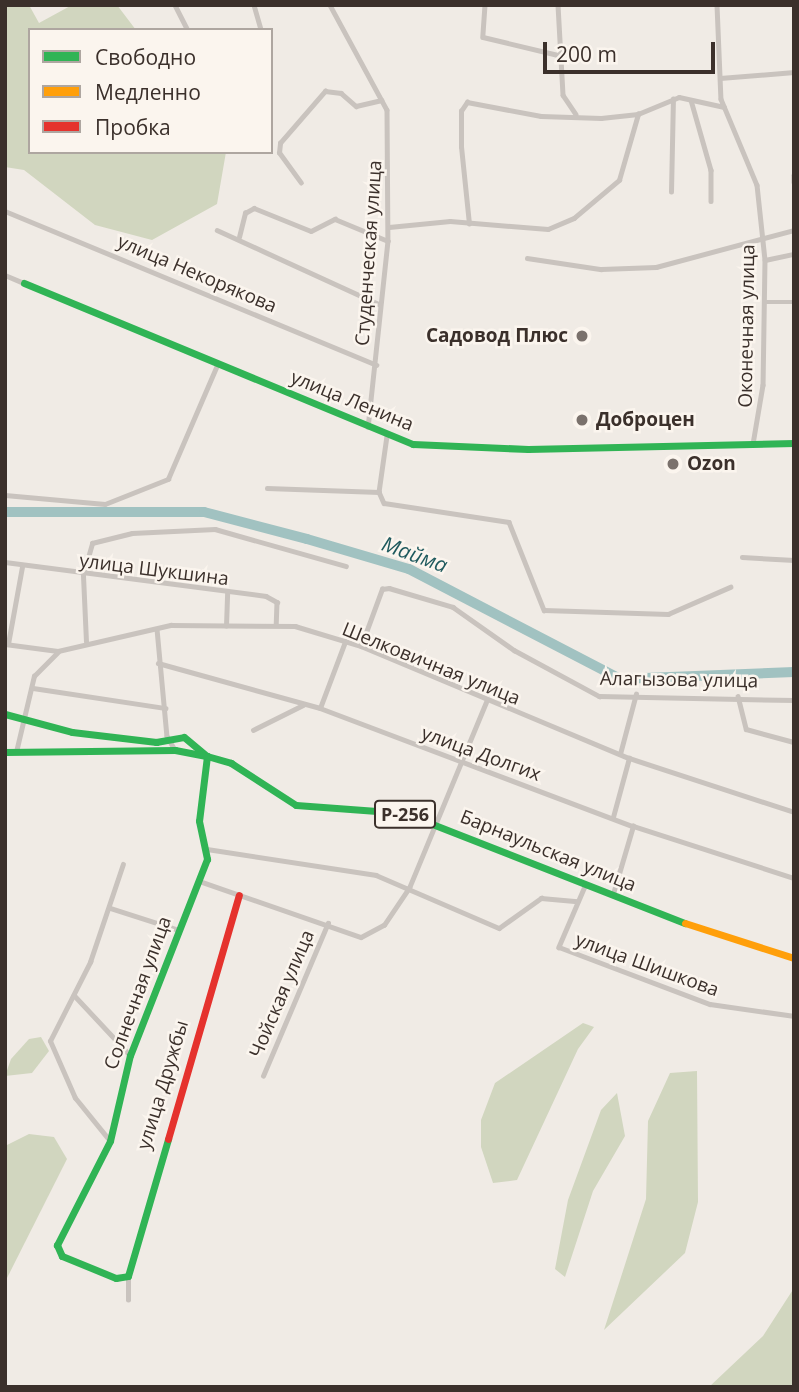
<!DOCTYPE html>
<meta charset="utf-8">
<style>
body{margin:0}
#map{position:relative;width:799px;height:1392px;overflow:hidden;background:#f0ebe5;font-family:"Open Sans",sans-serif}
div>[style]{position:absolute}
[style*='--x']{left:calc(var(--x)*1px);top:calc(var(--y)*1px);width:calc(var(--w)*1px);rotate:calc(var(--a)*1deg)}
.green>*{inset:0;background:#d1d6bf}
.river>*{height:10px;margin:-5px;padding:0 5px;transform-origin:5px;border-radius:5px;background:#a1c2c1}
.street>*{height:4.5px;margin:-2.25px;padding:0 2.25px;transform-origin:2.25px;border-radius:2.25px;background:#c9c3be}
.fast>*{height:7px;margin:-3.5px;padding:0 3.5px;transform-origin:3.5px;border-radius:3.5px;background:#30b455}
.slow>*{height:7px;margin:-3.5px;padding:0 3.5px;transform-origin:3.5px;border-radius:3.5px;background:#ff9f0a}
.jam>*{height:7px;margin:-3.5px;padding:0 3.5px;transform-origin:3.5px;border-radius:3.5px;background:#e5322d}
.dots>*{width:19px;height:19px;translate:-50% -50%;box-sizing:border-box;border:4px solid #fbf5ee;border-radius:50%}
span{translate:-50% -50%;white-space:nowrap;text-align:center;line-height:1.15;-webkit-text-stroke:5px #fbf5ee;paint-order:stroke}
.shield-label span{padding:2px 5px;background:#fbf5ee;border:2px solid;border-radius:5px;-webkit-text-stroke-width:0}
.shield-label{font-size:18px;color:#3b302b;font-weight:700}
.street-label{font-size:19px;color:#3b302b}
.poi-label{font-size:19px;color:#3b302b;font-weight:700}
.right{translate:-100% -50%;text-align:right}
.left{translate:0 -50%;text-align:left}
.water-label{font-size:21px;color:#1f5a5e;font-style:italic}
.frame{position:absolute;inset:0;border:7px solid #3b302b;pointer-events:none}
.legend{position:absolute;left:28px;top:28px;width:245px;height:126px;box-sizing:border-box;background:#fbf5ee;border:2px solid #aea6a0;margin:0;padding:9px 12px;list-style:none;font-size:21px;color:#3b302b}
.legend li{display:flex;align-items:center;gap:14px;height:35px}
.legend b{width:35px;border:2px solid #aea6a0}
.scale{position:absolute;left:543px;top:42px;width:172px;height:32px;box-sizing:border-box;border:4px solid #3b302b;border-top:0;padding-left:9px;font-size:21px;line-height:24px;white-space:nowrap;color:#3b302b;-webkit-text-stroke:5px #fbf5ee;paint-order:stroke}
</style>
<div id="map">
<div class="green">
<div style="clip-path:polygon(5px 5px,29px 5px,39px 23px,72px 5px,117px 5px,136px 30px,30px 30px,30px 152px,226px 152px,217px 204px,152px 240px,95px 225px,24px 170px,5px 167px)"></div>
<div style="clip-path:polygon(583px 1023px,594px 1027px,578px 1049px,517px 1180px,493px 1183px,481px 1147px,481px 1120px,495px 1083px)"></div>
<div style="clip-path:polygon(41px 1037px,49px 1051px,32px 1073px,5px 1076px,11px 1059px,29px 1039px)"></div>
<div style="clip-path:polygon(697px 1071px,698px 1202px,685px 1253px,604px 1330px,646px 1199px,648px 1121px,670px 1073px)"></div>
<div style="clip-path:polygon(617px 1093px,625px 1136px,593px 1191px,565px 1277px,555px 1269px,568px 1200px,601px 1110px)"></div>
<div style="clip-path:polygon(29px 1134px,54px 1137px,67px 1159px,5px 1282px,5px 1146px)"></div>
<div style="clip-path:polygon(794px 1288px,794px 1387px,709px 1387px,763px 1336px)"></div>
</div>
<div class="river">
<div style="--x:5;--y:512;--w:199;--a:0"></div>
<div style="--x:204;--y:512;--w:106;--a:14.7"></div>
<div style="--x:307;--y:539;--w:106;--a:16.4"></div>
<div style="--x:409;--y:569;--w:238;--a:27.5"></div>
<div style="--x:620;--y:679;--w:174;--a:-2.3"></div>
</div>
<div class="street">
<div style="--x:175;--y:5;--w:28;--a:63"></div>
<div style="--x:254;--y:5;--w:26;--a:74"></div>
<div style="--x:330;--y:5;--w:119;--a:61.5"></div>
<div style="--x:387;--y:110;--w:131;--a:89.6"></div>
<div style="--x:388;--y:241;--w:187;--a:96.1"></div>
<div style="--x:485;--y:5;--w:32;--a:94"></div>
<div style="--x:483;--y:37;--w:81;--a:13.5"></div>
<div style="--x:558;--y:5;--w:90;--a:86.8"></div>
<div style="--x:563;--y:95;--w:23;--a:56"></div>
<div style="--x:717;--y:5;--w:94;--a:87.6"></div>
<div style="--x:721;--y:99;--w:93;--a:67.3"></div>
<div style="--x:757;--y:185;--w:75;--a:83.9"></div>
<div style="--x:765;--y:260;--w:125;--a:90.9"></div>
<div style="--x:763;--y:385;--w:60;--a:99.6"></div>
<div style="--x:720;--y:78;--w:74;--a:-4.6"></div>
<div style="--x:691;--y:100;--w:73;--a:74.1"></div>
<div style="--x:711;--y:170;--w:31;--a:90"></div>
<div style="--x:794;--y:175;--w:7;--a:90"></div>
<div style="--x:301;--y:183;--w:37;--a:-126"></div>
<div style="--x:279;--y:153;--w:10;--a:-84"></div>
<div style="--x:280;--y:143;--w:69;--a:-49.1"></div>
<div style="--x:325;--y:91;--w:16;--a:7"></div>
<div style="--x:341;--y:93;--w:20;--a:41"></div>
<div style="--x:356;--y:106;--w:26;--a:-13"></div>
<div style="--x:671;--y:192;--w:93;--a:-88.8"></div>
<div style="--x:5;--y:211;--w:402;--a:22.5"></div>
<div style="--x:469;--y:224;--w:77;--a:-95.9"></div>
<div style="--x:461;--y:147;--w:36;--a:-90"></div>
<div style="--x:461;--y:111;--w:11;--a:-56"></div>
<div style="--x:467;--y:102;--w:75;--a:10.7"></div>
<div style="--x:541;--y:116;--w:60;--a:1.9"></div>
<div style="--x:601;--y:118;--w:37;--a:-6"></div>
<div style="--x:638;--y:114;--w:44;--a:-22.5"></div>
<div style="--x:679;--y:97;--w:46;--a:12.5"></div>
<div style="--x:389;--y:227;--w:61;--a:-5.6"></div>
<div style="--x:450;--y:221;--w:98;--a:4.7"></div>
<div style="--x:548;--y:229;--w:28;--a:-23"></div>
<div style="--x:574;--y:218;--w:59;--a:-40.2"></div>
<div style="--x:619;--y:180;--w:69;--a:-73.9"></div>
<div style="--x:217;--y:230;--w:178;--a:24.6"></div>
<div style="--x:239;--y:237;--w:25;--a:-76"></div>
<div style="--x:245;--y:213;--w:10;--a:-29"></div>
<div style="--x:254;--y:208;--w:61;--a:22"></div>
<div style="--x:311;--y:231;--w:27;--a:-27"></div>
<div style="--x:335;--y:219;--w:57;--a:22.5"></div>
<div style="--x:527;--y:258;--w:75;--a:8.5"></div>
<div style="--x:601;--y:269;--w:55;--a:-2.1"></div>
<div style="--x:656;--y:267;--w:143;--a:-15"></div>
<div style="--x:765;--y:260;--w:30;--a:-12"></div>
<div style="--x:5;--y:275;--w:21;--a:23"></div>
<div style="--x:765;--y:302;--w:29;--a:0"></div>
<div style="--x:387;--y:436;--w:57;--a:98.1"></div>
<div style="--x:379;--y:492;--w:12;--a:66"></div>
<div style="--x:384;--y:503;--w:126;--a:8.6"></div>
<div style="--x:509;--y:522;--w:95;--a:68.3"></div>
<div style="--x:544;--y:610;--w:124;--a:1.8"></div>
<div style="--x:668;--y:614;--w:68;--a:-23.5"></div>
<div style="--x:267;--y:488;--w:112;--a:2"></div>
<div style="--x:5;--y:495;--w:100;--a:5.1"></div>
<div style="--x:105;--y:504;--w:68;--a:-21.6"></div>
<div style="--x:168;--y:479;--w:126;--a:-66.7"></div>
<div style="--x:742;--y:557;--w:52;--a:3.3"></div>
<div style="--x:5;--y:562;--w:263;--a:7.4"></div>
<div style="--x:266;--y:596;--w:13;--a:29"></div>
<div style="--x:277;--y:602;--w:23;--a:92"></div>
<div style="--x:226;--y:626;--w:33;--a:-88"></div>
<div style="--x:157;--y:629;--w:107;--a:84.7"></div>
<div style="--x:167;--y:736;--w:16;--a:60"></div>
<div style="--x:86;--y:642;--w:67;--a:-92.6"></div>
<div style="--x:83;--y:575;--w:33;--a:-74"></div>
<div style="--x:92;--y:543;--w:41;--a:-14"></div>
<div style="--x:132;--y:533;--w:83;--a:-2.8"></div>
<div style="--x:215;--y:529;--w:136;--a:15.8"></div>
<div style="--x:5;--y:644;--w:53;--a:7.5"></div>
<div style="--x:58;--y:651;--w:116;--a:-13"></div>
<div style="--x:171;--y:625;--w:124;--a:0.5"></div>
<div style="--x:295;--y:626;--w:69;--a:16.9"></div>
<div style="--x:361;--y:646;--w:290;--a:22.7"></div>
<div style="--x:629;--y:758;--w:174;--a:18.1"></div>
<div style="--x:8;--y:644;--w:78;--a:-79.7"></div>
<div style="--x:361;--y:646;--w:61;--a:-69.8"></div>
<div style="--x:382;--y:589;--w:7;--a:-8"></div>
<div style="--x:389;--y:588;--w:67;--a:16.5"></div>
<div style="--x:453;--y:607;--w:75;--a:35.2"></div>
<div style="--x:514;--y:650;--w:97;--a:28.4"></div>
<div style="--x:599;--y:696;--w:195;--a:1.2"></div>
<div style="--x:158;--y:663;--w:168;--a:15.5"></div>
<div style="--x:320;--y:708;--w:335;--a:20.7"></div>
<div style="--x:633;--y:826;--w:169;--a:17.9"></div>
<div style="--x:33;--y:688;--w:134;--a:8.6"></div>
<div style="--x:738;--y:696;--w:34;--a:76"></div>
<div style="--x:746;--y:729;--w:50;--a:15.2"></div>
<div style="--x:320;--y:708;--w:71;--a:-69.3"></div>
<div style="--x:253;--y:730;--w:56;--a:-26.6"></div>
<div style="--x:16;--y:752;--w:78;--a:-76.7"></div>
<div style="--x:34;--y:676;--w:34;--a:-45"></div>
<div style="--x:620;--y:754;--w:62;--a:-75.1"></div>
<div style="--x:613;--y:817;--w:61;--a:-74.8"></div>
<div style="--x:207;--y:849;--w:171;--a:8.7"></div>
<div style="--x:376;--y:875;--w:134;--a:23.3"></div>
<div style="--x:499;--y:928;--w:52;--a:-35.5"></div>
<div style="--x:541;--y:898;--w:36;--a:5"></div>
<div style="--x:199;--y:881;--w:171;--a:19.1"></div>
<div style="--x:361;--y:937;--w:26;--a:-28"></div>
<div style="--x:384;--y:925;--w:45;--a:-56"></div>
<div style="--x:409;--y:888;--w:201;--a:-67.5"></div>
<div style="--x:586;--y:884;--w:69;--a:113.2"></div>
<div style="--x:559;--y:947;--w:161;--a:20.7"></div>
<div style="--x:710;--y:1004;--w:85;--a:8.1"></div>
<div style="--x:613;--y:894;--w:71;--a:-73.6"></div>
<div style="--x:110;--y:908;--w:69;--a:17.7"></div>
<div style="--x:74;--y:995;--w:82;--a:47"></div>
<div style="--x:263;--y:1076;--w:166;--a:-67"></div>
<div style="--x:109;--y:1140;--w:54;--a:-129"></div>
<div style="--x:75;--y:1098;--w:62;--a:-113.7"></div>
<div style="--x:50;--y:1041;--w:89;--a:-63.1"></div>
<div style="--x:90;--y:962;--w:103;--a:-71.4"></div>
<div style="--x:128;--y:1300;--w:24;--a:-90"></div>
</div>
<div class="fast">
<div style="--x:24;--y:283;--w:421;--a:22.5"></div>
<div style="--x:413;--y:444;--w:115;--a:2.5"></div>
<div style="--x:528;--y:449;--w:266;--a:-1.3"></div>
<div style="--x:5;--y:714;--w:69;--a:15"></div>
<div style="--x:72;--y:732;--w:85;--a:6.8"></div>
<div style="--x:156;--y:742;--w:28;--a:-10"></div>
<div style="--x:184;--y:737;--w:30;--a:40"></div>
<div style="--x:207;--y:756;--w:65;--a:97"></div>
<div style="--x:199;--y:821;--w:39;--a:78"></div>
<div style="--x:207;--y:859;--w:211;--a:111.4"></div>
<div style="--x:130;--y:1055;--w:88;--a:103.1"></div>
<div style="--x:110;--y:1141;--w:117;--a:117"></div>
<div style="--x:57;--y:1245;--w:12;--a:66"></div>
<div style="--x:62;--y:1256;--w:58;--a:22.2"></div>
<div style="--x:116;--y:1278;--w:12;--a:-9"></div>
<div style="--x:128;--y:1276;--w:143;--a:-73.7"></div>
<div style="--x:5;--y:752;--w:170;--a:-0.7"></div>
<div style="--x:175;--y:750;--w:33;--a:11"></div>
<div style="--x:207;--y:756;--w:25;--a:16"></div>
<div style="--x:231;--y:763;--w:77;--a:32.9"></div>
<div style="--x:296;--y:805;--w:108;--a:4.2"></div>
<div style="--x:404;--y:813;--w:302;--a:21.4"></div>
</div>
<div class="slow">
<div style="--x:685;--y:923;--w:114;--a:17.8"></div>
</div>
<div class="jam">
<div style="--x:168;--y:1139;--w:254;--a:-73.8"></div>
</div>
<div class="dots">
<div style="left:582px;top:336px;background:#7a716c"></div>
<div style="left:582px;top:420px;background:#7a716c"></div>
<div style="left:673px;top:464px;background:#7a716c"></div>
</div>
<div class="shield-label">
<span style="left:405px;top:814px">Р-256</span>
</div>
<div class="street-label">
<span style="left:369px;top:253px;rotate:-86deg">Студенческая улица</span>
<span style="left:197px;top:274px;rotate:23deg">улица Некорякова</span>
<span style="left:747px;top:326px;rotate:-89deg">Оконечная улица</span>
<span style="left:352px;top:401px;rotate:22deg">улица Ленина</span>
<span style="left:154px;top:570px;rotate:7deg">улица Шукшина</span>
<span style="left:431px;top:664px;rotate:22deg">Шелковичная улица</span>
<span style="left:679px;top:680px;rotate:1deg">Алагызова улица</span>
<span style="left:481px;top:754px;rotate:20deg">улица Долгих</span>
<span style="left:548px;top:851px;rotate:22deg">Барнаульская улица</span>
<span style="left:647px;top:965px;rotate:20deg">улица Шишкова</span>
<span style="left:138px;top:993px;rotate:-70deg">Солнечная улица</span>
<span style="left:282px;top:994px;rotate:-67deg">Чойская улица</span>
<span style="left:163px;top:1085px;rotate:-73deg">улица Дружбы</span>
</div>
<div class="poi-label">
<span class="right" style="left:568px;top:336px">Садовод Плюс</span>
<span class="left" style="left:596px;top:420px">Доброцен</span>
<span class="left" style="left:687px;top:464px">Ozon</span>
</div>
<div class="water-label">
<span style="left:415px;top:554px;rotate:20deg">Майма</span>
</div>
<div class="frame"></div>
<ul class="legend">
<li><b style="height:9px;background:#30b455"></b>Свободно</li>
<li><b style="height:9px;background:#ff9f0a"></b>Медленно</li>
<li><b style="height:9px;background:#e5322d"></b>Пробка</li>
</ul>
<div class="scale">200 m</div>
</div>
